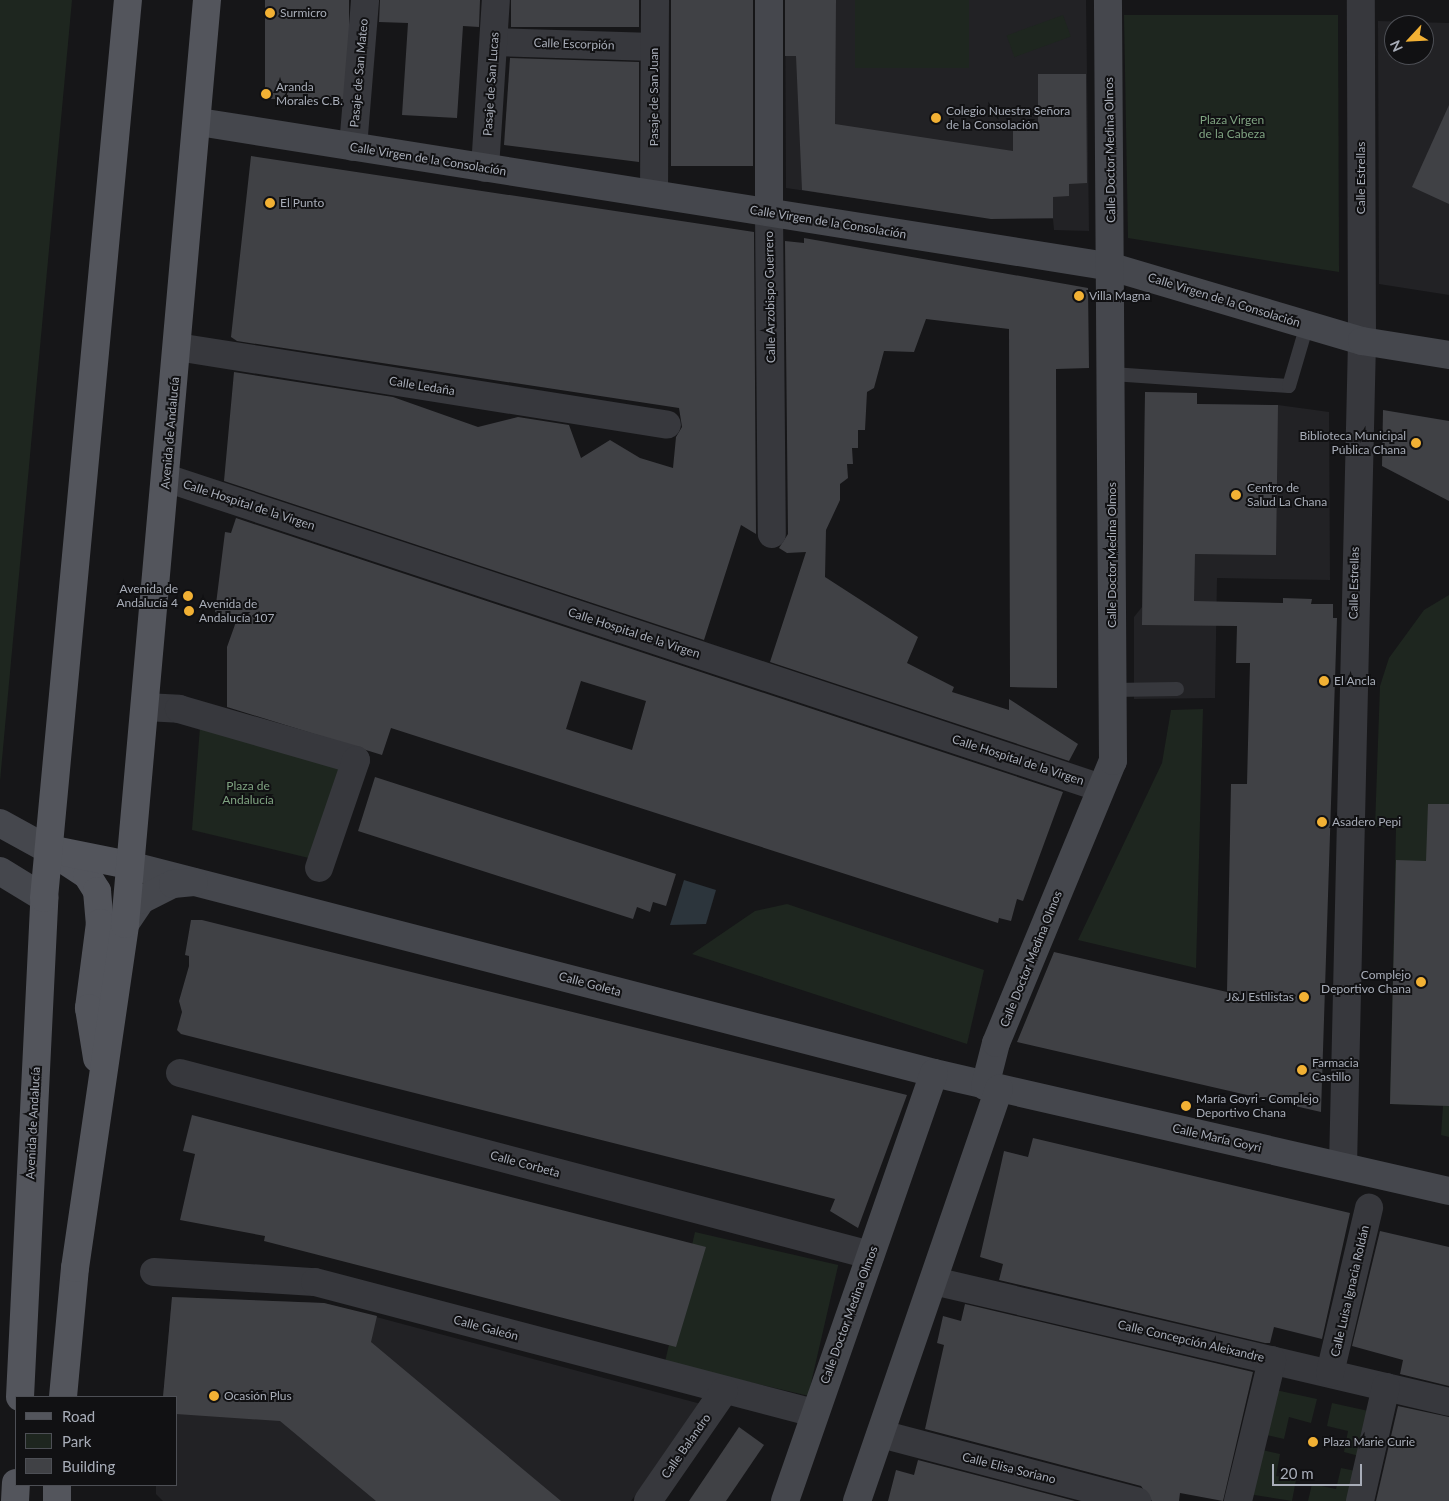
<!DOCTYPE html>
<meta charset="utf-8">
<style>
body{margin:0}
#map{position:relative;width:1449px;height:1501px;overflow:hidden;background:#161618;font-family:Lato,sans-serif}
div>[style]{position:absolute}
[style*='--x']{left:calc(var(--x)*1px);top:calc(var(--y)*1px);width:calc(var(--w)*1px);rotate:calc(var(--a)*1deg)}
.built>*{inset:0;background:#222225}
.green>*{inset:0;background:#1e261f;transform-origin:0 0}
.water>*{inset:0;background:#2c353c}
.building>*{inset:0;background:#404145;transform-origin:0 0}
.lane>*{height:14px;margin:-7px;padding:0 7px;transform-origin:7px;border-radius:7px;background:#37383d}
.street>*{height:28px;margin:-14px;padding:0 14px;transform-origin:14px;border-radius:14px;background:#37383d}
.secondary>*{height:28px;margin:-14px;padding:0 14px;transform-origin:14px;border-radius:14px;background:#45474d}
.primary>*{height:28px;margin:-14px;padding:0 14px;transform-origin:14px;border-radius:14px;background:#53555c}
.dots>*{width:14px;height:14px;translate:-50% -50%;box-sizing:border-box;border:2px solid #111113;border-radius:50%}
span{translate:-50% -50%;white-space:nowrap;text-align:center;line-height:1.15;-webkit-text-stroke:4px #111113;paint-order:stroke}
.poi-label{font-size:12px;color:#a8adb8}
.left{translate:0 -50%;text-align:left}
.right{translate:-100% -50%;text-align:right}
.street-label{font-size:12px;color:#a8adb8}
.park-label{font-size:12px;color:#7fa381}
.legend{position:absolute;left:15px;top:1396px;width:162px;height:90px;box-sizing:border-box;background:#111113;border:1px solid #4d4f55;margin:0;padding:6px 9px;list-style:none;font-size:15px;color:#a8adb8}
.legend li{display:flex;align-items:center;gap:10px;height:25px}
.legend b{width:25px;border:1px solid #4d4f55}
.north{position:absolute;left:1384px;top:15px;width:50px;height:50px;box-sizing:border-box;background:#111113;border:1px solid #4d4f55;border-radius:50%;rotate:245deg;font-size:14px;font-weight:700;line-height:20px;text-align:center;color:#a8adb8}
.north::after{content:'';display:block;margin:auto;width:18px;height:22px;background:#f2b134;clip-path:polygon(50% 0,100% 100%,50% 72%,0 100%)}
.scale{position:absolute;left:1272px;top:1464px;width:90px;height:22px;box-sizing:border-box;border:2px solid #a8adb8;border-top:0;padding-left:6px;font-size:15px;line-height:18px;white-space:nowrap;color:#a8adb8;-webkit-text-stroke:4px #111113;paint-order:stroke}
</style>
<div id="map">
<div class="built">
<div style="clip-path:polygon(785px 0,1086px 0,1089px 231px,1054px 230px,1053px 219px,996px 219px,786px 188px)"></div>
<div style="clip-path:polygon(evenodd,1378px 21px,1449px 23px,1449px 295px,1379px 284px,1378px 21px,1394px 25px,1424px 25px,1424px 55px,1394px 55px,1394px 25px)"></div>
<div style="clip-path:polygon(1145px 392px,1197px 393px,1197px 404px,1278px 405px,1329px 412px,1330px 580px,1217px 578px,1215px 698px,1134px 699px,1134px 617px,1142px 607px)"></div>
<div style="clip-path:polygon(172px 1297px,324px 1303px,701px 1404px,631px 1501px,163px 1501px,156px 1494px,156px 1485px,176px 1485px,176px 1397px,163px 1397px)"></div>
</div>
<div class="green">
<div style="clip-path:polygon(0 0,72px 0,0 781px)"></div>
<div style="left:855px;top:0;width:114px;height:68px"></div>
<div style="left:1063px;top:15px;width:23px;height:60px;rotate:70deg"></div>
<div style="clip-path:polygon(1124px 15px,1338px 15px,1339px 272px,1128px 238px)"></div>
<div style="clip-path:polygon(1449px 595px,1449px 1137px,1441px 1135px,1443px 1106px,1390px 1104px,1396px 828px,1375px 827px,1380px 686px,1389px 658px,1424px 610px)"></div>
<div style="clip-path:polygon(1203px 709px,1196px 968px,1078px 940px,1162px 763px,1171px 710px)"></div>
<div style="clip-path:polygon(200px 727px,344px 769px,313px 859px,192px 830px)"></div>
<div style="clip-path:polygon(787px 904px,984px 970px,967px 1044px,692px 954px,755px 911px)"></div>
<div style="left:695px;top:1232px;width:147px;height:134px;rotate:13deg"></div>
<div style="clip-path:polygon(1271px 1389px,1317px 1399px,1311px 1423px,1289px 1417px,1284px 1439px,1262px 1434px)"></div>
<div style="clip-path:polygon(1332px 1403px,1373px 1412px,1363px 1457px,1344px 1452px,1348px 1431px,1327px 1426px)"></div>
<div style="clip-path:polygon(1258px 1449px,1280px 1454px,1276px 1476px,1296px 1480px,1292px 1501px,1248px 1494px)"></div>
<div style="clip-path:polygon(1341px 1468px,1360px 1472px,1354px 1501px,1308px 1501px,1312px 1484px,1336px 1489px)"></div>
</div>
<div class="water">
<div style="clip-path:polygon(684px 880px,716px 890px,706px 924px,670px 925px)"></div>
</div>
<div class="building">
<div style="left:265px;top:0;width:84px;height:99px"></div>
<div style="clip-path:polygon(380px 0,480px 0,479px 27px,463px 26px,457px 118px,402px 115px,408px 23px,379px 22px)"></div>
<div style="left:511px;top:0;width:128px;height:27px"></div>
<div style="left:671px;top:0;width:82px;height:166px"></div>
<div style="clip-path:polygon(785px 0,836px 0,835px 124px,1013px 151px,1013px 129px,1038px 129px,1038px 74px,1086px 74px,1087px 183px,1069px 184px,1069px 196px,1053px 197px,1053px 218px,991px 219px,802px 190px,796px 56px,785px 56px)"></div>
<div style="clip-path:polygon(510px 58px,639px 62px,639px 162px,504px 145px)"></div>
<div style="clip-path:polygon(1449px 105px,1449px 204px,1412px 187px)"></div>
<div style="clip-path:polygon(251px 156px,754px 232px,756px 534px,741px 525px,704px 640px,224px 481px,234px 372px,393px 397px,478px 427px,518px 417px,569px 425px,581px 458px,610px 440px,640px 458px,673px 468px,676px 437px,682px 427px,679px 408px,237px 341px,231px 337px)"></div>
<div style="clip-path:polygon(804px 238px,1088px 288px,1089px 368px,1056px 369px,1057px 688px,1010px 687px,1009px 329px,926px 319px,914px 352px,884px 351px,874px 388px,867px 392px,865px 430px,858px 430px,858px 448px,852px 448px,853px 464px,847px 464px,848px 478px,840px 484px,840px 500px,826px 530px,825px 577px,918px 637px,907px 663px,954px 687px,952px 692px,1009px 710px,1009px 699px,1078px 744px,1069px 761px,770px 662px,806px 552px,787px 553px,779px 548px,788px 534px,785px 241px,804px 243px)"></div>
<div style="clip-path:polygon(1145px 392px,1197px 393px,1197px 404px,1278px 405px,1276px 555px,1195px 554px,1194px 601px,1283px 603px,1283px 598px,1312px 599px,1311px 604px,1333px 604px,1333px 618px,1337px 618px,1321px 1112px,1017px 1042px,1054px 952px,1227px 992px,1231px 784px,1247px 784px,1250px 663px,1236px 663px,1237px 626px,1142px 625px)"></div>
<div style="clip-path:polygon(1383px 410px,1449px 421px,1449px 501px,1382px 466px)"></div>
<div style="clip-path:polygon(evenodd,236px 518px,1063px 792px,1023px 901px,1017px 899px,1011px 921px,999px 918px,998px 923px,391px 728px,382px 755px,227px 707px,227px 647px,237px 619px,215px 612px,225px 532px,231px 533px,236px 518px,581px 681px,646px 701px,632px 750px,566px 729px,581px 681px)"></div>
<div style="clip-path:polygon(375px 777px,676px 874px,666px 906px,653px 902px,650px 912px,637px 907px,633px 919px,358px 831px)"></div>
<div style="clip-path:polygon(1428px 804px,1449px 804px,1449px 1106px,1390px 1104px,1396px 860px,1426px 861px)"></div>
<div style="clip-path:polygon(191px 920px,202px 920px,907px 1095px,858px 1228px,830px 1211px,835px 1199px,181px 1034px,177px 1030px,182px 1012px,179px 1001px,189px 966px,189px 956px,185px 955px)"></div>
<div style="clip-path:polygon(192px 1115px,706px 1247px,676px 1347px,264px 1241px,265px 1236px,180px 1220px,195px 1154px,183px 1151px)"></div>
<div style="clip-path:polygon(1033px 1138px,1350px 1213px,1322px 1339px,1274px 1327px,1270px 1343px,1265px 1343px,999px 1280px,1003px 1264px,980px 1257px,1000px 1169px,1004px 1151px,1028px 1157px)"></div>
<div style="clip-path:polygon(1380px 1231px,1449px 1247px,1449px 1386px,1400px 1374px,1403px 1360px,1352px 1346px)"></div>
<div style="clip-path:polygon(172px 1297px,324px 1303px,377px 1316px,371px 1342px,561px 1501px,376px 1501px,280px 1421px,176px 1414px,176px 1397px,163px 1397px)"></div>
<div style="clip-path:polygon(965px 1304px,1253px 1372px,1223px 1501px,1180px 1493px,1179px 1501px,1152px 1501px,1141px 1486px,925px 1429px,944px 1345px,937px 1343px,943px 1316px,961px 1321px)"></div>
<div style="clip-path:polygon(1398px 1406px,1449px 1417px,1449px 1501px,1376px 1501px)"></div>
<div style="clip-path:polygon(739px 1427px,764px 1445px,726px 1501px,689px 1501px)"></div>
<div style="clip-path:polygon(918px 1460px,1075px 1501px,888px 1501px,896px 1470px,914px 1475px)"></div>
</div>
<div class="lane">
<div style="--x:1112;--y:374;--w:177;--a:3.9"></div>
<div style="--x:1289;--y:386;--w:64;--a:-73.6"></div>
<div style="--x:1113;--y:690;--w:64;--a:-0.9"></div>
</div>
<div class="street">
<div style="--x:494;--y:42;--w:160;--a:1.8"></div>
<div style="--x:353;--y:147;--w:147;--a:-85.3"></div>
<div style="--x:485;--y:168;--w:168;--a:-86.3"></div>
<div style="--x:654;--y:194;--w:194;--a:-89.7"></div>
<div style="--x:769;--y:212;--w:322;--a:89.5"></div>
<div style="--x:177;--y:347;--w:496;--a:9"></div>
<div style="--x:166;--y:478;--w:985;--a:18.34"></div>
<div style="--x:145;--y:707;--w:34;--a:3"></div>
<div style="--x:179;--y:709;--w:184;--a:16.1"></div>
<div style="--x:356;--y:760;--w:114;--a:108.9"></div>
<div style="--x:180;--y:1073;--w:714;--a:14.78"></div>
<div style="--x:1343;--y:1166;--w:825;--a:-88.68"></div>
<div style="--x:1362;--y:341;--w:341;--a:-90.2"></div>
<div style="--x:154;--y:1272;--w:161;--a:3.6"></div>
<div style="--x:315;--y:1282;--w:516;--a:14.71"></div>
<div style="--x:934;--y:1281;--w:529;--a:13.22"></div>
<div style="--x:1330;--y:1373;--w:170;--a:-76.7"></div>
<div style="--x:881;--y:1434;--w:265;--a:14.7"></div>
<div style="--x:648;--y:1501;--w:134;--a:-55.4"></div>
<div style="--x:1238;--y:1501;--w:145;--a:-76.4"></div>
<div style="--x:1360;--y:1501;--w:117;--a:-77.2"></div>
</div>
<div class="secondary">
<div style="--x:199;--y:122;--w:924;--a:9.02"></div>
<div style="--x:1112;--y:267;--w:261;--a:16.5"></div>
<div style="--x:1362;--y:341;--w:88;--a:9.1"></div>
<div style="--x:769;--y:212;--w:212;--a:-90"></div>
<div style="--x:0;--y:823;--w:56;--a:28.9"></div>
<div style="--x:129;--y:865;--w:831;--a:14.49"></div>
<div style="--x:934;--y:1073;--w:528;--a:12.91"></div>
<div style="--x:0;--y:871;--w:52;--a:31.5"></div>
<div style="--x:125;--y:924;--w:29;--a:-56"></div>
<div style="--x:141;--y:900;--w:36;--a:-27"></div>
<div style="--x:173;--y:884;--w:21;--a:-5"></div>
<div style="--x:985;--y:1086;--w:44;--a:-75.7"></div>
<div style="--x:996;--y:1043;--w:305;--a:-67.5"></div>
<div style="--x:1113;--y:761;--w:761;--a:-90.38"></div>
<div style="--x:785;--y:1501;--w:453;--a:-70.8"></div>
<div style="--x:857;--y:1501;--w:436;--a:-71"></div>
</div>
<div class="primary">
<div style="--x:49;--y:850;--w:45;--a:33.3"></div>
<div style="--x:87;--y:875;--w:19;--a:58"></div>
<div style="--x:97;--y:891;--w:32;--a:85"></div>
<div style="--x:100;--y:923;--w:86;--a:97.4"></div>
<div style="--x:89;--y:1008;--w:51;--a:80.9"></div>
<div style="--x:59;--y:851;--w:71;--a:11.3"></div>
<div style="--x:20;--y:1397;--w:500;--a:-87.2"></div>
<div style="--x:44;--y:898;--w:902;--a:-84.66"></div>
<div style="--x:63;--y:1397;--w:130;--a:-84.7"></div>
<div style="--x:75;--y:1268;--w:348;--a:-81.7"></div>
<div style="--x:125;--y:924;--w:928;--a:-84.93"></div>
<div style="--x:15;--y:1501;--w:18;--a:-87"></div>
<div style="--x:57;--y:1501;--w:16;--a:-90"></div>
</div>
<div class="dots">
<div style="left:270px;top:13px;background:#f2b134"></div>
<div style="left:266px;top:94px;background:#f2b134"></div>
<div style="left:936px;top:118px;background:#f2b134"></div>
<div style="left:270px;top:203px;background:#f2b134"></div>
<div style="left:1079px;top:296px;background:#f2b134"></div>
<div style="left:1416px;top:443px;background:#f2b134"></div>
<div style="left:1236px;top:495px;background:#f2b134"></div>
<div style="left:188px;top:596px;background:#f2b134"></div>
<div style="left:189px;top:611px;background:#f2b134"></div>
<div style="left:1324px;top:681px;background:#f2b134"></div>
<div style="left:1322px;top:822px;background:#f2b134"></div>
<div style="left:1421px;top:982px;background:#f2b134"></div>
<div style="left:1304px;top:997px;background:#f2b134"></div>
<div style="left:1302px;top:1070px;background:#f2b134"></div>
<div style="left:1186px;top:1106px;background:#f2b134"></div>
<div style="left:214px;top:1396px;background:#f2b134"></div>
<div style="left:1313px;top:1442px;background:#f2b134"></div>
</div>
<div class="poi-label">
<span class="left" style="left:280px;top:13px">Surmicro</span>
<span class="left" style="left:276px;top:94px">Aranda<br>Morales C.B.</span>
<span class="left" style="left:946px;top:118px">Colegio Nuestra Señora<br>de la Consolación</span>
<span class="left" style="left:280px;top:203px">El Punto</span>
<span class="left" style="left:1089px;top:296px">Villa Magna</span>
<span class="right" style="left:1406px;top:443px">Biblioteca Municipal<br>Pública Chana</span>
<span class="left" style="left:1247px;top:495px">Centro de<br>Salud La Chana</span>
<span class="right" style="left:178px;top:596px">Avenida de<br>Andalucía 4</span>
<span class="left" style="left:199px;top:611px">Avenida de<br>Andalucía 107</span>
<span class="left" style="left:1334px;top:681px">El Ancla</span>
<span class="left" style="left:1332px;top:822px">Asadero Pepi</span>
<span class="right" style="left:1411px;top:982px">Complejo<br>Deportivo Chana</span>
<span class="right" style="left:1294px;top:997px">J&amp;J Estilistas</span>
<span class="left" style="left:1312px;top:1070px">Farmacia<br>Castillo</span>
<span class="left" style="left:1196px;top:1106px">María Goyri - Complejo<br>Deportivo Chana</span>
<span class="left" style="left:224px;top:1396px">Ocasión Plus</span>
<span class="left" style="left:1323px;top:1442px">Plaza Marie Curie</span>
</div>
<div class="street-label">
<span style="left:574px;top:44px;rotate:2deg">Calle Escorpión</span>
<span style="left:359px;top:73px;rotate:-85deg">Pasaje de San Mateo</span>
<span style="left:491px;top:84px;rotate:-86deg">Pasaje de San Lucas</span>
<span style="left:654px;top:97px;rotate:-90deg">Pasaje de San Juan</span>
<span style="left:1110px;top:150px;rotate:-91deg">Calle Doctor Medina Olmos</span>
<span style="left:428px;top:159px;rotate:9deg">Calle Virgen de la Consolación</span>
<span style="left:1361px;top:178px;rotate:-90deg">Calle Estrellas</span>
<span style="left:828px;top:222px;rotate:9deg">Calle Virgen de la Consolación</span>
<span style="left:770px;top:297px;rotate:-91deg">Calle Arzobispo Guerrero</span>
<span style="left:1224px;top:300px;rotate:17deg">Calle Virgen de la Consolación</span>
<span style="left:422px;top:386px;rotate:9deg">Calle Ledaña</span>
<span style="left:170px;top:433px;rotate:-85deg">Avenida de Andalucía</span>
<span style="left:249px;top:505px;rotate:18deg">Calle Hospital de la Virgen</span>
<span style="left:1112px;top:555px;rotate:-90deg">Calle Doctor Medina Olmos</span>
<span style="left:1354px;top:583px;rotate:-89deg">Calle Estrellas</span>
<span style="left:634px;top:633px;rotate:18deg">Calle Hospital de la Virgen</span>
<span style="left:1018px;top:760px;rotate:18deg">Calle Hospital de la Virgen</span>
<span style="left:1031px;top:959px;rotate:-68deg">Calle Doctor Medina Olmos</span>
<span style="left:590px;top:984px;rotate:15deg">Calle Goleta</span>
<span style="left:33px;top:1123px;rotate:-87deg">Avenida de Andalucía</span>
<span style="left:1217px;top:1138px;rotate:13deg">Calle María Goyri</span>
<span style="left:525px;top:1164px;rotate:15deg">Calle Corbeta</span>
<span style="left:1350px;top:1291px;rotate:-77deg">Calle Luisa Ignacia Roldán</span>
<span style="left:849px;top:1315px;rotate:-70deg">Calle Doctor Medina Olmos</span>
<span style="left:486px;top:1328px;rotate:15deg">Calle Galeón</span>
<span style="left:1191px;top:1341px;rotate:13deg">Calle Concepción Aleixandre</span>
<span style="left:686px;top:1446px;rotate:-55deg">Calle Balandro</span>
<span style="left:1009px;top:1468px;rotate:14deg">Calle Elisa Soriano</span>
</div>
<div class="park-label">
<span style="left:1232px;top:127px">Plaza Virgen<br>de la Cabeza</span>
<span style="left:248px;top:793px">Plaza de<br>Andalucía</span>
</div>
<ul class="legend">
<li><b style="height:6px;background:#53555c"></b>Road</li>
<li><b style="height:14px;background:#1e261f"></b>Park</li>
<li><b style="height:14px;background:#404145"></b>Building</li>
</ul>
<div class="north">N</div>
<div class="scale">20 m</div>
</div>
